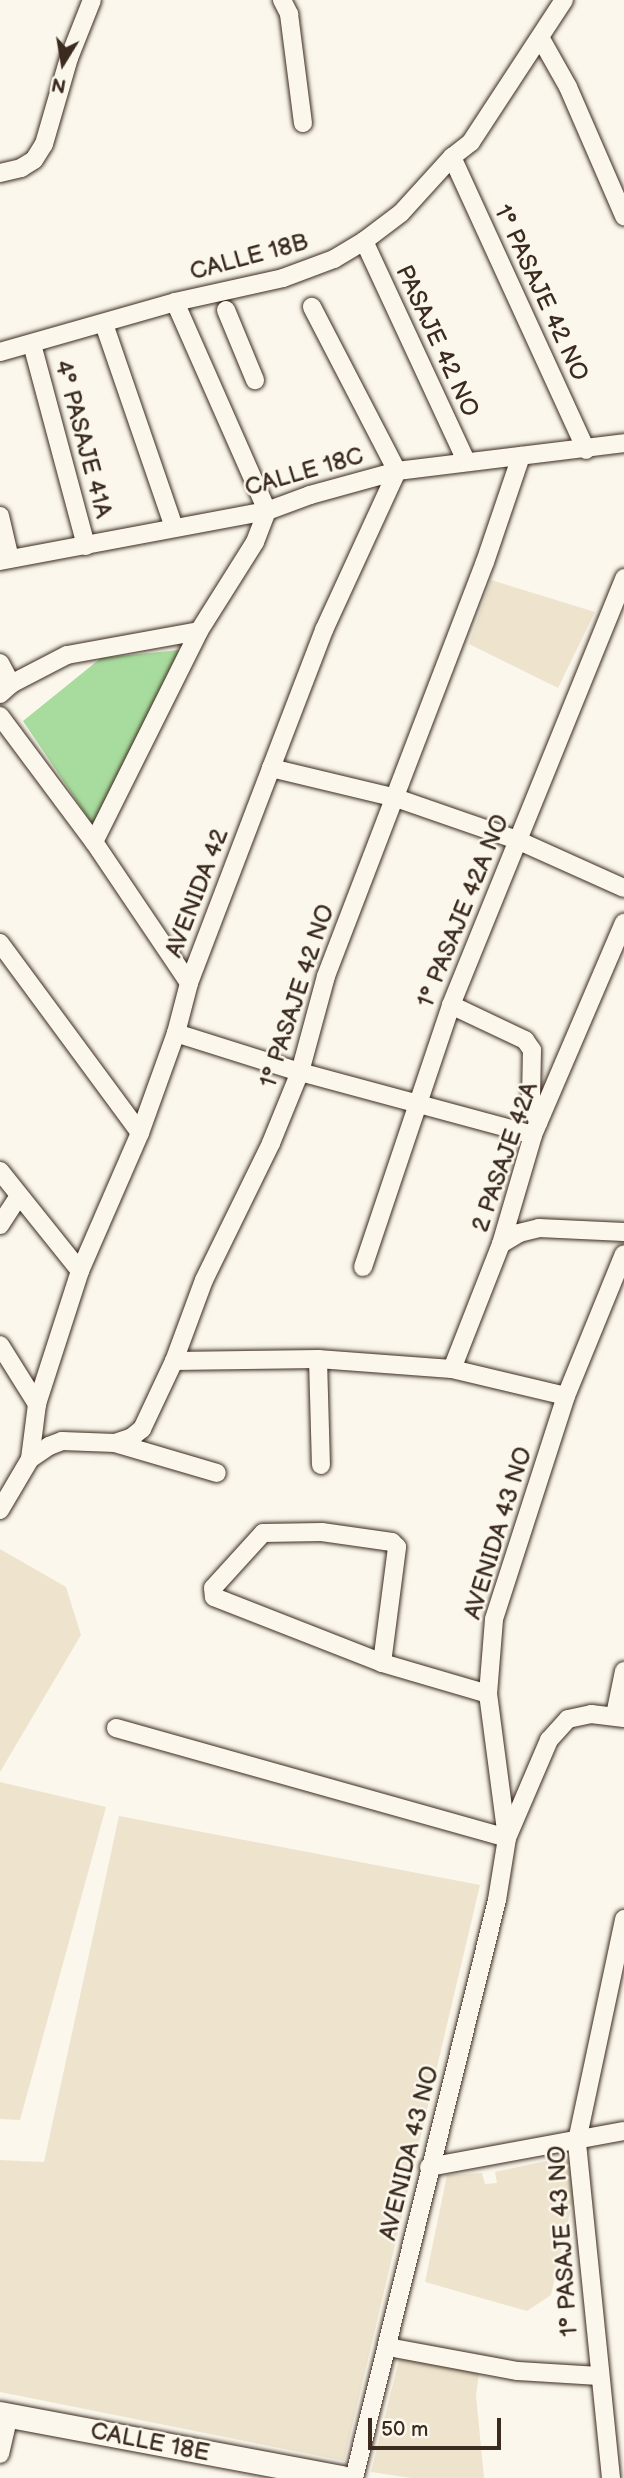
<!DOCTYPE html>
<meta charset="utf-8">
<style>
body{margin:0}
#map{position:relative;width:624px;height:2478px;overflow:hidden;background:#fbf7ec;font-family:"Balsamiq Sans",sans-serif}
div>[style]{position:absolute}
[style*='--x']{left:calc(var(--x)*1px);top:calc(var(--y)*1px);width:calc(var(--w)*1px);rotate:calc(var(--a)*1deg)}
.built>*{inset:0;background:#eee4ce}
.green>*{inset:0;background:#a8dc9e}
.roads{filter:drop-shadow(0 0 2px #3b2a1e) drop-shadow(0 0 2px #3b2a1e)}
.street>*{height:18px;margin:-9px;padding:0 9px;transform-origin:9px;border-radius:9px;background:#fbf7ec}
.secondary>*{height:24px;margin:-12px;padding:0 12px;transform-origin:12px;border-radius:12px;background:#fbf7ec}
span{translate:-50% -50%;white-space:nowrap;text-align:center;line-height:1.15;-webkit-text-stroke:5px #fbf7ec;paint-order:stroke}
.street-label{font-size:24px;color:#3b2a1e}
.north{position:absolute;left:28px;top:28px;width:70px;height:70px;-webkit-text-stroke:5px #fbf7ec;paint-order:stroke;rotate:191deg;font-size:19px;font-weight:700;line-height:28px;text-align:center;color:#3b2a1e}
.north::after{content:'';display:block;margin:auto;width:24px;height:32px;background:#3b2a1e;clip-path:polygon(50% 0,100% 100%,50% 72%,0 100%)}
.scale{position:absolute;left:368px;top:2418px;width:133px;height:32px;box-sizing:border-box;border:4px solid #3b2a1e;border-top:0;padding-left:9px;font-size:21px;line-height:24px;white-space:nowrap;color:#3b2a1e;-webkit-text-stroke:5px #fbf7ec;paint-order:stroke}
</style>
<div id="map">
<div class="built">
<div style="clip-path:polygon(491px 580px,595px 612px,558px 688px,469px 644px)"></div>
<div style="clip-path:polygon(0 1549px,66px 1587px,81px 1635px,0 1772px)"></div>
<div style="clip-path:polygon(0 1782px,106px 1807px,20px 2120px,0 2119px)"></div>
<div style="clip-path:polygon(119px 1816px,480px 1885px,344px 2461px,0 2392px,0 2160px,44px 2162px)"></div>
<div style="clip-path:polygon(573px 2155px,575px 2191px,551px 2295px,527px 2311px,425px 2282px,447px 2175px,482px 2173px,485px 2184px,497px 2183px,495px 2172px)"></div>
<div style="clip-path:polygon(401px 2352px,480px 2366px,476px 2395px,484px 2478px,411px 2478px,371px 2472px)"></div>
</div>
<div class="green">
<div style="clip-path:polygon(179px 650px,100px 821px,91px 822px,23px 721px,101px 658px)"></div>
</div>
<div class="roads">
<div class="street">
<div style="--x:282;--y:0;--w:16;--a:63"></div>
<div style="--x:289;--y:14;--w:110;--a:82.7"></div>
<div style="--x:541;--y:39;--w:55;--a:60.6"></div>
<div style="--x:568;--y:87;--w:141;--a:66.5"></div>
<div style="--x:452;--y:157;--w:322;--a:65.4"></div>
<div style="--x:0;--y:173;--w:22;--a:-13"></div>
<div style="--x:21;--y:168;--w:15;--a:-32"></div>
<div style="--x:34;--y:160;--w:19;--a:-58"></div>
<div style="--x:44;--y:144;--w:90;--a:-73.8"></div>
<div style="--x:69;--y:58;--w:62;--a:-68.4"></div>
<div style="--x:364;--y:241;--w:242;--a:65.1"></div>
<div style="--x:175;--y:302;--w:228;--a:66.2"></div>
<div style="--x:226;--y:310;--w:76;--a:67.5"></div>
<div style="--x:104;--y:324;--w:215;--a:71"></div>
<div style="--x:32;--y:344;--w:209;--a:75"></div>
<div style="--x:0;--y:352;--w:182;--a:-15.9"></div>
<div style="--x:175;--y:302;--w:111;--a:-12.5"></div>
<div style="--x:283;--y:278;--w:54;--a:-20.4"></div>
<div style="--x:334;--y:259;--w:35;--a:-31"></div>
<div style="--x:364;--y:241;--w:46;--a:-37.1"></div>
<div style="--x:401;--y:213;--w:76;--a:-47.7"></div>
<div style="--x:452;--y:157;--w:24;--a:-38"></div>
<div style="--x:471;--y:142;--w:170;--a:-56.8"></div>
<div style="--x:0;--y:516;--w:44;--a:76.9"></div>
<div style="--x:0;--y:561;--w:272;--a:-10.6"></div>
<div style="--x:267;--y:511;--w:46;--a:-20.4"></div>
<div style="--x:310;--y:495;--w:90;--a:-15.4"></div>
<div style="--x:397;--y:471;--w:229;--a:-7"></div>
<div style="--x:0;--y:663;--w:24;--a:62"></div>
<div style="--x:0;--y:694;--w:15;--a:-42"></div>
<div style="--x:11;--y:684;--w:63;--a:-27.4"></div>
<div style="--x:67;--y:655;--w:134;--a:-10.3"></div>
<div style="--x:199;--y:631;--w:105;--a:-57.8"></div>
<div style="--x:255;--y:542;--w:33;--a:-69"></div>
<div style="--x:0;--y:716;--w:157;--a:53.3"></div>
<div style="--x:94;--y:842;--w:170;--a:56"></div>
<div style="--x:271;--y:768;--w:129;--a:13.5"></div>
<div style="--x:396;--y:798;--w:128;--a:19.1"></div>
<div style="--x:517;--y:840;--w:117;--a:24.2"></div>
<div style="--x:94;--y:842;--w:236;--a:-63.5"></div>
<div style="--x:0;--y:943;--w:236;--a:53.6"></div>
<div style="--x:451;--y:1005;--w:82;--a:25.3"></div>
<div style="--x:525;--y:1040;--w:12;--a:55"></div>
<div style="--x:532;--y:1050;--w:48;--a:91.2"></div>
<div style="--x:531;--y:1098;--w:26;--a:74"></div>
<div style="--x:176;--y:1033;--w:130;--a:17.5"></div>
<div style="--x:300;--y:1072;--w:241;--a:15.1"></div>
<div style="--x:0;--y:1171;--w:128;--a:51.3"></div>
<div style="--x:0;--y:1225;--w:33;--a:-57"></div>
<div style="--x:501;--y:1244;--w:21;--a:-31"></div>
<div style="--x:519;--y:1233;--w:21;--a:-14"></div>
<div style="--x:539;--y:1228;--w:85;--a:2.7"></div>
<div style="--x:363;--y:1267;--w:276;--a:-71.4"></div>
<div style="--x:451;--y:1005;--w:461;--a:-67.9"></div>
<div style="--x:0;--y:1345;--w:70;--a:57.9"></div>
<div style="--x:318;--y:1359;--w:106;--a:88.4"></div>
<div style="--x:174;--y:1361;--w:144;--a:-0.8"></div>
<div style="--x:318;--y:1359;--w:134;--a:4.3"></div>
<div style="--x:452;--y:1369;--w:117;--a:13.3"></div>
<div style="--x:452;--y:1369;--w:134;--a:-68.6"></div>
<div style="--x:501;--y:1244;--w:114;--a:-73.6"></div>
<div style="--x:533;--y:1135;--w:231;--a:-66.8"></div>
<div style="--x:115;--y:1443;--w:106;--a:16.4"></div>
<div style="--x:30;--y:1459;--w:23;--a:-34"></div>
<div style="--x:49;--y:1446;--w:14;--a:-21"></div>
<div style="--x:62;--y:1441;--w:53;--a:2.2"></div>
<div style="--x:115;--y:1443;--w:18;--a:-19"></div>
<div style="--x:132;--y:1437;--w:13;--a:-39"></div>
<div style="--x:142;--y:1429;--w:75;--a:-64.8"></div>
<div style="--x:174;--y:1361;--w:86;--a:-69.7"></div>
<div style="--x:204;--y:1280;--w:153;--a:-63.9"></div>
<div style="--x:271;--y:1143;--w:77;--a:-67.8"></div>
<div style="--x:300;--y:1072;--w:99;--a:-74.8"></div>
<div style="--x:326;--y:976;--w:443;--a:-69"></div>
<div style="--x:485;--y:562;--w:112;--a:-71.2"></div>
<div style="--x:0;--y:1510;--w:59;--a:-59.5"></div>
<div style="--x:30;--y:1459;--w:55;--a:-82.7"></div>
<div style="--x:37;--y:1404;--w:140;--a:-72.1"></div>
<div style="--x:80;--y:1271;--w:150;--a:-66.5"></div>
<div style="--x:140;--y:1133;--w:106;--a:-70.2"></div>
<div style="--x:176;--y:1033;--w:52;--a:-75.4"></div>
<div style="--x:189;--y:983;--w:230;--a:-69.1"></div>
<div style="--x:271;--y:768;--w:148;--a:-69"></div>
<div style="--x:324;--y:630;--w:175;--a:-65.3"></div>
<div style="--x:397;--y:471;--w:185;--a:-117.4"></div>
<div style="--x:382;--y:1663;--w:117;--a:-82.6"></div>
<div style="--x:397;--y:1547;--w:7;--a:-135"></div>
<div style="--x:392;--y:1542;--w:71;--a:-171.9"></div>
<div style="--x:322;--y:1532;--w:59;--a:179"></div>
<div style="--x:263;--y:1533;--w:74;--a:132.3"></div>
<div style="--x:213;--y:1588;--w:9;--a:84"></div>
<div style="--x:214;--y:1597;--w:180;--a:21.4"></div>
<div style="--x:382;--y:1663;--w:110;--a:16.3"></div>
<div style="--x:615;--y:1715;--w:45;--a:-78.4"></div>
<div style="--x:116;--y:1728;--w:406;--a:15.7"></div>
<div style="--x:507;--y:1838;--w:145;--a:-97.5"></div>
<div style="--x:488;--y:1694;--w:75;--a:-85.4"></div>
<div style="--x:494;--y:1619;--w:234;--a:-72.1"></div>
<div style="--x:566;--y:1396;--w:153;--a:-67.8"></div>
<div style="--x:429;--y:2167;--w:198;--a:-10.5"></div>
<div style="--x:388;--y:2347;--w:132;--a:10.5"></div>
<div style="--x:518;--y:2371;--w:81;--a:3.5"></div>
<div style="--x:0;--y:2454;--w:39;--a:-77"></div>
<div style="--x:354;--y:2478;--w:595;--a:-76.1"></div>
<div style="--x:497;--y:1900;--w:63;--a:-80.8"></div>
<div style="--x:507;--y:1838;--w:107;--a:-66.8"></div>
<div style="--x:549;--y:1740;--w:28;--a:-48"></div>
<div style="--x:568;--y:1719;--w:24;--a:-12"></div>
<div style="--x:591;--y:1714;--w:33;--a:7"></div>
<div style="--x:611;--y:2478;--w:339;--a:-95.8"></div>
<div style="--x:577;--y:2141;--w:227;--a:-78"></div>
</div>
<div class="secondary">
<div style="--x:0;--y:2414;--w:348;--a:10.6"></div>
</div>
</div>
<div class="street-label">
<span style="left:249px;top:257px;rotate:-15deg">CALLE 18B</span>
<span style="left:541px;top:293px;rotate:65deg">1° PASAJE 42 NO</span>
<span style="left:437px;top:341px;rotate:65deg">PASAJE 42 NO</span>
<span style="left:83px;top:439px;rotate:75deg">4° PASAJE 41A</span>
<span style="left:304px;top:472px;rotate:-16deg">CALLE 18C</span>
<span style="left:197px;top:893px;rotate:-69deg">AVENIDA 42</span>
<span style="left:463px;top:911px;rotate:-68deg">1° PASAJE 42A NO</span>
<span style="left:297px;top:996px;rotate:-72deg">1° PASAJE 42 NO</span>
<span style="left:505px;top:1157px;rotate:-71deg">2 PASAJE 42A</span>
<span style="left:498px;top:1533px;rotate:-73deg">AVENIDA 43 NO</span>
<span style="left:409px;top:2153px;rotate:-76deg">AVENIDA 43 NO</span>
<span style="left:563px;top:2241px;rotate:-94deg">1° PASAJE 43 NO</span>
<span style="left:150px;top:2442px;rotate:11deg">CALLE 18E</span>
</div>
<div class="north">N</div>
<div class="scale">50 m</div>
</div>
